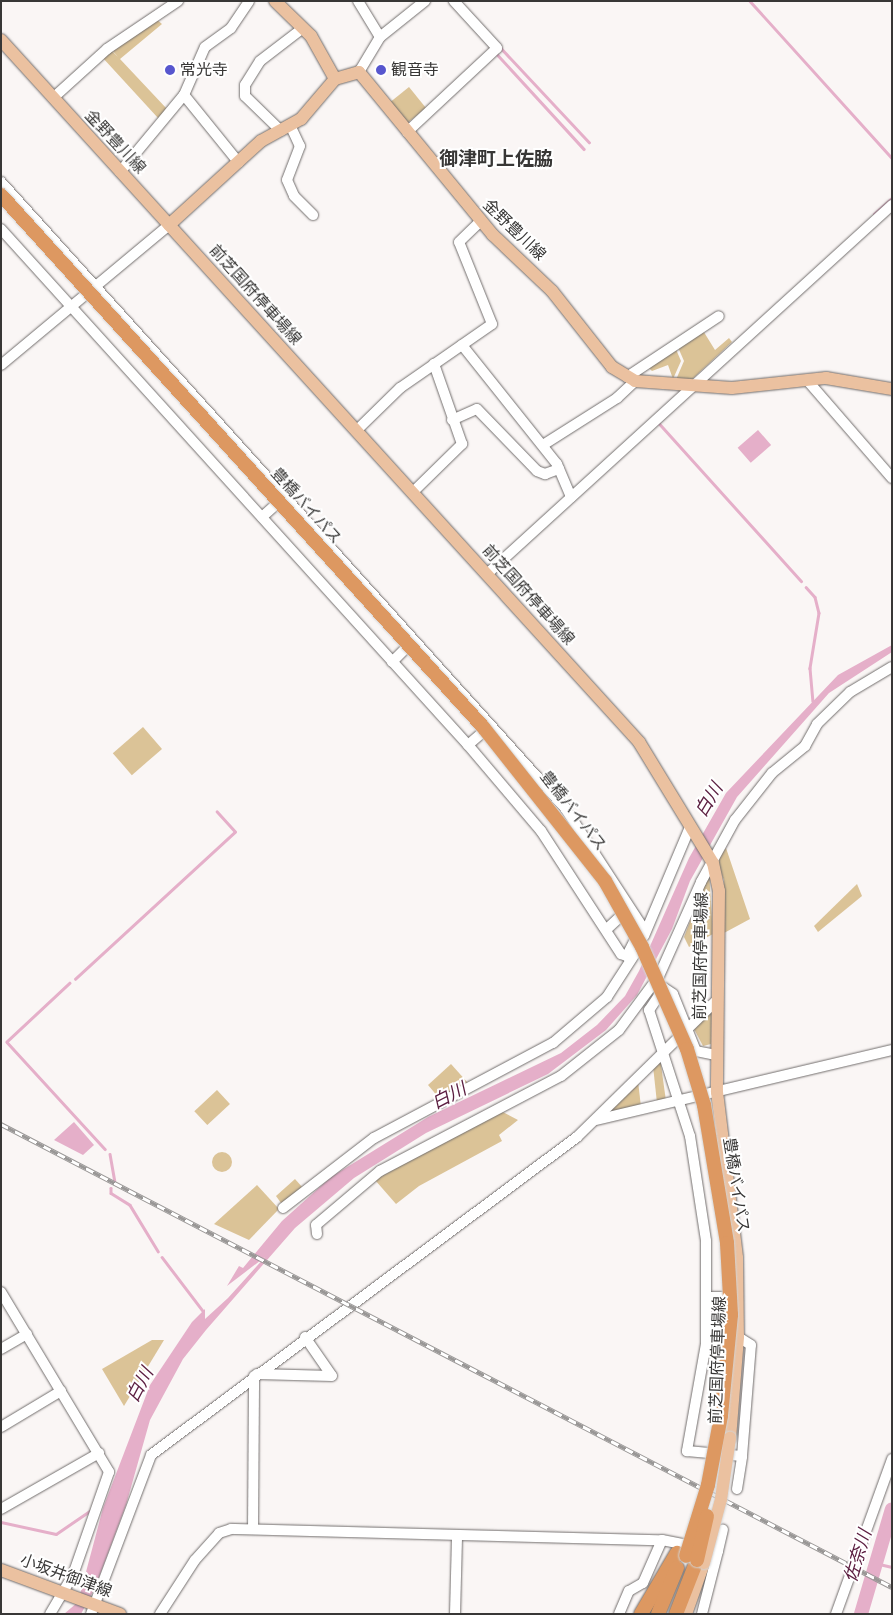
<!DOCTYPE html>
<meta charset="utf-8">
<style>
body{margin:0}
#map{position:relative;width:893px;height:1615px;overflow:hidden;background:#faf6f5;font-family:"Fira Sans","Noto Sans JP",sans-serif}
div>[style]{position:absolute}
[style*='--x']{left:calc(var(--x)*1px);top:calc(var(--y)*1px);width:calc(var(--w)*1px);rotate:calc(var(--a)*1deg)}
.green>*{inset:0;background:#dbc397;transform-origin:0 0}
.round{border-radius:50%}
.water>*{inset:0;background:#e5afc9;transform-origin:0 0}
.stream>*{height:2.5px;margin:-1.25px;padding:0 1.25px;transform-origin:1.25px;border-radius:1.25px;background:#e5afc9}
.river>*{height:14px;margin:-7px;padding:0 7px;transform-origin:7px;border-radius:7px;background:#e5afc9}
.roads{filter:drop-shadow(0 0 1px #726e6d) drop-shadow(0 0 1px #726e6d)}
.minor>*{height:10px;margin:-5px;padding:0 5px;transform-origin:5px;border-radius:5px;background:#fff}
.major>*{height:12px;margin:-6px;padding:0 6px;transform-origin:6px;border-radius:6px;background:#ebc1a0}
.highway>*{height:14px;margin:-7px;padding:0 7px;transform-origin:7px;border-radius:7px;background:#dd9861}
.rail>*{height:4.5px;margin-top:-2.25px;transform-origin:0;background:repeating-linear-gradient(90deg,#fff 0 8px,#999796 0 16px);box-sizing:border-box;border-block:1px solid #999796}
.bridges{filter:drop-shadow(0 0 1px #d3d3d3) drop-shadow(0 0 1px #d3d3d3)}
.major-bridge>*{height:12px;margin:-6px;padding:0 6px;transform-origin:6px;border-radius:6px;background:#ebc1a0}
.highway-bridge>*{height:14px;margin:-7px;padding:0 7px;transform-origin:7px;border-radius:7px;background:#dd9861}
.dots>*{width:14px;height:14px;translate:-50% -50%;box-sizing:border-box;border:2px solid #fff;border-radius:50%}
span{translate:-50% -50%;white-space:nowrap;text-align:center;line-height:1.15;-webkit-text-stroke:4px #fff;paint-order:stroke}
.poi-label{font-size:16px;color:#383736}
.left{translate:0 -50%;text-align:left}
.street-label{font-size:16px;color:#383736}
.water-label{font-size:18px;color:#5a1c3f;font-style:italic}
.quarter-label{font-size:19px;color:#383736;font-weight:700}
.frame{position:absolute;inset:0;border:2px solid #383736;pointer-events:none}
</style>
<div id="map">
<div class="green">
<div style="clip-path:polygon(155px 18px,162px 24px,120px 59px,167px 109px,158px 118px,102px 57px,110px 49px,118px 57px,112px 50px)"></div>
<div style="left:409px;top:87px;width:27px;height:24px;rotate:51deg"></div>
<div style="clip-path:polygon(702px 329px,715px 350px,729px 338px,732px 342px,688px 383px,675px 382px,684px 361px,677px 345px)"></div>
<div style="clip-path:polygon(675px 347px,681px 361px,673px 379px,668px 365px,652px 371px,646px 365px)"></div>
<div style="left:143px;top:727px;width:29px;height:40px;rotate:49deg"></div>
<div style="clip-path:polygon(726px 848px,750px 919px,724px 933px,724px 880px,716px 861px)"></div>
<div style="clip-path:polygon(709px 872px,713px 934px,689px 947px,684px 937px)"></div>
<div style="clip-path:polygon(857px 884px,862px 896px,818px 932px,814px 926px)"></div>
<div style="clip-path:polygon(712px 1008px,711px 1044px,703px 1046px,693px 1027px)"></div>
<div style="clip-path:polygon(660px 1058px,666px 1101px,657px 1103px,653px 1066px)"></div>
<div style="clip-path:polygon(451px 1064px,468px 1083px,439px 1098px,428px 1085px)"></div>
<div style="clip-path:polygon(638px 1081px,641px 1107px,604px 1116px)"></div>
<div style="left:217px;top:1090px;width:19px;height:31px;rotate:47deg"></div>
<div style="clip-path:polygon(499px 1110px,518px 1120px,499px 1135px,502px 1141px,419px 1186px,396px 1204px,375px 1180px)"></div>
<div class="round" style="left:212px;top:1152px;width:20px;height:20px"></div>
<div style="clip-path:polygon(295px 1179px,303px 1188px,281px 1203px,276px 1196px)"></div>
<div style="clip-path:polygon(257px 1185px,279px 1209px,249px 1240px,214px 1224px)"></div>
<div style="clip-path:polygon(152px 1340px,164px 1340px,124px 1406px,102px 1369px)"></div>
</div>
<div class="water">
<div style="left:758px;top:430px;width:20px;height:27px;rotate:49deg"></div>
<div style="clip-path:polygon(892px 645px,892px 652px,829px 693px,737px 797px,690px 881px,672px 929px,637px 995px,606px 1030px,548px 1074px,426px 1133px,354px 1178px,295px 1228px,206px 1330px,183px 1359px,150px 1420px,126px 1505px,95px 1588px,81px 1614px,64px 1614px,78px 1602px,103px 1508px,150px 1385px,192px 1322px,205px 1309px,205px 1319px,228px 1298px,265px 1257px,227px 1286px,239px 1266px,243px 1268px,282px 1221px,331px 1177px,428px 1117px,561px 1053px,597px 1025px,625px 996px,639px 971px,689px 858px,726px 793px,838px 675px)"></div>
<div style="clip-path:polygon(74px 1122px,94px 1145px,83px 1155px,54px 1140px)"></div>
</div>
<div class="stream">
<div style="--x:750;--y:1;--w:212;--a:47.9"></div>
<div style="--x:501;--y:48;--w:129;--a:46.9"></div>
<div style="--x:496;--y:53;--w:130;--a:47.5"></div>
<div style="--x:874;--y:214;--w:24;--a:-42"></div>
<div style="--x:658;--y:422;--w:214;--a:48"></div>
<div style="--x:806;--y:587;--w:13;--a:48"></div>
<div style="--x:815;--y:597;--w:16;--a:76"></div>
<div style="--x:819;--y:613;--w:56;--a:99.3"></div>
<div style="--x:810;--y:668;--w:33;--a:85"></div>
<div style="--x:75;--y:979;--w:217;--a:-42.6"></div>
<div style="--x:235;--y:832;--w:27;--a:-132"></div>
<div style="--x:70;--y:983;--w:86;--a:136.9"></div>
<div style="--x:7;--y:1042;--w:145;--a:47.5"></div>
<div style="--x:110;--y:1154;--w:27;--a:80"></div>
<div style="--x:111;--y:1188;--w:5;--a:90"></div>
<div style="--x:111;--y:1193;--w:22;--a:32"></div>
<div style="--x:130;--y:1205;--w:54;--a:58.7"></div>
<div style="--x:162;--y:1257;--w:68;--a:52.8"></div>
<div style="--x:1;--y:1522;--w:56;--a:12.3"></div>
<div style="--x:56;--y:1534;--w:42;--a:-34.4"></div>
<div style="--x:875;--y:1563;--w:17;--a:13"></div>
</div>
<div class="river">
<div style="--x:861;--y:1614;--w:109;--a:-73.6"></div>
</div>
<div class="roads">
<div class="minor">
<div style="--x:358;--y:1;--w:42;--a:58.6"></div>
<div style="--x:359;--y:72;--w:41;--a:-59"></div>
<div style="--x:380;--y:37;--w:58;--a:-38.7"></div>
<div style="--x:184;--y:95;--w:87;--a:51"></div>
<div style="--x:53;--y:98;--w:73;--a:-42.2"></div>
<div style="--x:107;--y:49;--w:86;--a:-34.1"></div>
<div style="--x:291;--y:127;--w:21;--a:65"></div>
<div style="--x:300;--y:146;--w:36;--a:111"></div>
<div style="--x:287;--y:180;--w:17;--a:66"></div>
<div style="--x:294;--y:196;--w:27;--a:45"></div>
<div style="--x:281;--y:131;--w:50;--a:-135.8"></div>
<div style="--x:245;--y:96;--w:11;--a:-90"></div>
<div style="--x:245;--y:85;--w:28;--a:-58"></div>
<div style="--x:260;--y:61;--w:54;--a:-37.5"></div>
<div style="--x:407;--y:132;--w:123;--a:-43"></div>
<div style="--x:497;--y:48;--w:64;--a:-132.5"></div>
<div style="--x:120;--y:172;--w:100;--a:-50.3"></div>
<div style="--x:184;--y:95;--w:52;--a:-66.4"></div>
<div style="--x:205;--y:47;--w:32;--a:-36"></div>
<div style="--x:231;--y:28;--w:32;--a:-56"></div>
<div style="--x:1;--y:182;--w:843;--a:47.98"></div>
<div style="--x:565;--y:808;--w:141;--a:56.9"></div>
<div style="--x:642;--y:926;--w:34;--a:117"></div>
<div style="--x:627;--y:956;--w:6;--a:-162"></div>
<div style="--x:621;--y:954;--w:147;--a:-123"></div>
<div style="--x:541;--y:831;--w:113;--a:-130.3"></div>
<div style="--x:468;--y:745;--w:696;--a:-132.15"></div>
<div style="--x:462;--y:345;--w:152;--a:51.4"></div>
<div style="--x:557;--y:464;--w:36;--a:67"></div>
<div style="--x:1;--y:365;--w:219;--a:-39.8"></div>
<div style="--x:627;--y:377;--w:110;--a:-33.5"></div>
<div style="--x:807;--y:380;--w:130;--a:49.1"></div>
<div style="--x:452;--y:420;--w:27;--a:-24"></div>
<div style="--x:477;--y:409;--w:86;--a:45.9"></div>
<div style="--x:537;--y:471;--w:9;--a:21"></div>
<div style="--x:545;--y:474;--w:15;--a:-20"></div>
<div style="--x:356;--y:431;--w:62;--a:-44.3"></div>
<div style="--x:400;--y:388;--w:112;--a:-34.8"></div>
<div style="--x:492;--y:324;--w:88;--a:-111.9"></div>
<div style="--x:459;--y:242;--w:30;--a:-44"></div>
<div style="--x:543;--y:445;--w:88;--a:-32.4"></div>
<div style="--x:617;--y:398;--w:25;--a:-43"></div>
<div style="--x:413;--y:492;--w:69;--a:-44.4"></div>
<div style="--x:462;--y:444;--w:85;--a:-109.3"></div>
<div style="--x:262;--y:517;--w:30;--a:-42"></div>
<div style="--x:487;--y:574;--w:548;--a:-42.34"></div>
<div style="--x:392;--y:662;--w:28;--a:-45"></div>
<div style="--x:468;--y:745;--w:29;--a:-41"></div>
<div style="--x:608;--y:928;--w:26;--a:-43"></div>
<div style="--x:644;--y:936;--w:118;--a:-67.1"></div>
<div style="--x:716;--y:1055;--w:20;--a:-169"></div>
<div style="--x:696;--y:1051;--w:61;--a:-112"></div>
<div style="--x:673;--y:994;--w:11;--a:-146"></div>
<div style="--x:664;--y:988;--w:27;--a:124"></div>
<div style="--x:649;--y:1010;--w:133;--a:72"></div>
<div style="--x:690;--y:1136;--w:106;--a:81.3"></div>
<div style="--x:706;--y:1241;--w:103;--a:90"></div>
<div style="--x:706;--y:1344;--w:109;--a:100.1"></div>
<div style="--x:687;--y:1451;--w:55;--a:5.2"></div>
<div style="--x:742;--y:1456;--w:111;--a:-85.4"></div>
<div style="--x:751;--y:1345;--w:15;--a:-148"></div>
<div style="--x:596;--y:1120;--w:304;--a:-13.3"></div>
<div style="--x:283;--y:1208;--w:115;--a:-37.6"></div>
<div style="--x:374;--y:1138;--w:203;--a:-28"></div>
<div style="--x:553;--y:1043;--w:71;--a:-40.4"></div>
<div style="--x:607;--y:997;--w:57;--a:-57.1"></div>
<div style="--x:317;--y:1234;--w:9;--a:-96"></div>
<div style="--x:316;--y:1225;--w:84;--a:-40.2"></div>
<div style="--x:380;--y:1171;--w:204;--a:-27.7"></div>
<div style="--x:561;--y:1076;--w:74;--a:-38.4"></div>
<div style="--x:619;--y:1030;--w:67;--a:-53.5"></div>
<div style="--x:659;--y:976;--w:103;--a:-65.9"></div>
<div style="--x:701;--y:882;--w:71;--a:-61.3"></div>
<div style="--x:735;--y:820;--w:60;--a:-51.8"></div>
<div style="--x:772;--y:773;--w:43;--a:-39.3"></div>
<div style="--x:805;--y:746;--w:25;--a:-61"></div>
<div style="--x:817;--y:724;--w:46;--a:-44.1"></div>
<div style="--x:850;--y:692;--w:49;--a:-30.8"></div>
<div style="--x:1;--y:1292;--w:210;--a:59"></div>
<div style="--x:109;--y:1472;--w:109;--a:109.3"></div>
<div style="--x:73;--y:1575;--w:45;--a:120.5"></div>
<div style="--x:708;--y:1297;--w:27;--a:0"></div>
<div style="--x:305;--y:1337;--w:47;--a:55.3"></div>
<div style="--x:1;--y:1349;--w:30;--a:-30"></div>
<div style="--x:257;--y:1374;--w:75;--a:1.5"></div>
<div style="--x:1;--y:1427;--w:70;--a:-31"></div>
<div style="--x:737;--y:1489;--w:33;--a:-81"></div>
<div style="--x:1;--y:1509;--w:113;--a:-29.7"></div>
<div style="--x:253;--y:1529;--w:153;--a:-89.6"></div>
<div style="--x:718;--y:1551;--w:22;--a:-77"></div>
<div style="--x:91;--y:1614;--w:170;--a:-69.3"></div>
<div style="--x:151;--y:1455;--w:532;--a:-36.74"></div>
<div style="--x:577;--y:1137;--w:196;--a:-44.4"></div>
<div style="--x:160;--y:1614;--w:64;--a:-57.1"></div>
<div style="--x:195;--y:1560;--w:36;--a:-48"></div>
<div style="--x:219;--y:1533;--w:13;--a:-18"></div>
<div style="--x:231;--y:1529;--w:431;--a:1.5"></div>
<div style="--x:455;--y:1614;--w:79;--a:-88.5"></div>
<div style="--x:619;--y:1614;--w:25;--a:-67"></div>
<div style="--x:629;--y:1591;--w:16;--a:-30"></div>
<div style="--x:643;--y:1583;--w:47;--a:-66.2"></div>
<div style="--x:662;--y:1540;--w:57;--a:11.1"></div>
<div style="--x:718;--y:1551;--w:65;--a:104.3"></div>
<div style="--x:836;--y:1614;--w:165;--a:-70.1"></div>
</div>
<div class="major">
<div style="--x:275;--y:1;--w:50;--a:44.2"></div>
<div style="--x:311;--y:36;--w:49;--a:60.8"></div>
<div style="--x:1;--y:40;--w:949;--a:47.73"></div>
<div style="--x:639;--y:742;--w:142;--a:58.6"></div>
<div style="--x:713;--y:863;--w:29;--a:78"></div>
<div style="--x:719;--y:891;--w:201;--a:90.6"></div>
<div style="--x:717;--y:1092;--w:167;--a:83.1"></div>
<div style="--x:737;--y:1258;--w:79;--a:89.3"></div>
<div style="--x:738;--y:1337;--w:101;--a:94.5"></div>
<div style="--x:169;--y:225;--w:125;--a:-42.4"></div>
<div style="--x:261;--y:141;--w:46;--a:-28.8"></div>
<div style="--x:301;--y:119;--w:52;--a:-49.6"></div>
<div style="--x:335;--y:79;--w:25;--a:-16"></div>
<div style="--x:359;--y:72;--w:211;--a:50.6"></div>
<div style="--x:493;--y:235;--w:81;--a:43.5"></div>
<div style="--x:552;--y:291;--w:97;--a:51.7"></div>
<div style="--x:612;--y:367;--w:27;--a:31"></div>
<div style="--x:635;--y:381;--w:97;--a:4.1"></div>
<div style="--x:732;--y:388;--w:95;--a:-6.1"></div>
<div style="--x:826;--y:378;--w:67;--a:9.5"></div>
<div style="--x:1;--y:1570;--w:127;--a:20.3"></div>
<div style="--x:686;--y:1614;--w:54;--a:-70.6"></div>
</div>
<div class="highway">
<div style="--x:641;--y:1614;--w:71;--a:-59.5"></div>
<div style="--x:658;--y:1614;--w:50;--a:-67.6"></div>
<div style="--x:676;--y:1614;--w:58;--a:-68.7"></div>
</div>
</div>
<div class="rail">
<div style="--x:1;--y:1124;--w:1004;--a:27.46"></div>
</div>
<div class="bridges">
<div class="major-bridge">
<div style="--x:704;--y:1563;--w:66;--a:-75.1"></div>
<div style="--x:721;--y:1499;--w:62;--a:-81.6"></div>
</div>
<div class="highway-bridge">
<div style="--x:1;--y:195;--w:718;--a:47.82"></div>
<div style="--x:483;--y:727;--w:196;--a:51.6"></div>
<div style="--x:605;--y:881;--w:76;--a:60.7"></div>
<div style="--x:642;--y:947;--w:111;--a:66.2"></div>
<div style="--x:687;--y:1049;--w:59;--a:73.1"></div>
<div style="--x:704;--y:1105;--w:140;--a:80.5"></div>
<div style="--x:727;--y:1243;--w:72;--a:86.8"></div>
<div style="--x:731;--y:1315;--w:101;--a:95.7"></div>
<div style="--x:721;--y:1416;--w:70;--a:100.7"></div>
<div style="--x:708;--y:1485;--w:74;--a:107.2"></div>
<div style="--x:697;--y:1560;--w:45;--a:-77.2"></div>
</div>
</div>
<div class="dots">
<div style="left:170px;top:70px;background:#5756ce"></div>
<div style="left:381px;top:70px;background:#5756ce"></div>
</div>
<div class="poi-label">
<span class="left" style="left:180px;top:70px">常光寺</span>
<span class="left" style="left:391px;top:70px">観音寺</span>
</div>
<div class="street-label">
<span style="left:115px;top:142px;rotate:47deg">金野豊川線</span>
<span style="left:514px;top:230px;rotate:44deg">金野豊川線</span>
<span style="left:255px;top:295px;rotate:48deg">前芝国府停車場線</span>
<span style="left:306px;top:506px;rotate:48deg">豊橋バイパス</span>
<span style="left:528px;top:595px;rotate:48deg">前芝国府停車場線</span>
<span style="left:573px;top:811px;rotate:52deg">豊橋バイパス</span>
<span style="left:701px;top:956px;rotate:-89deg">前芝国府停車場線</span>
<span style="left:736px;top:1185px;rotate:81deg">豊橋バイパス</span>
<span style="left:718px;top:1360px;rotate:-88deg">前芝国府停車場線</span>
<span style="left:66px;top:1576px;rotate:20deg">小坂井御津線</span>
</div>
<div class="water-label">
<span style="left:709px;top:800px;rotate:-59deg">白川</span>
<span style="left:449px;top:1096px;rotate:-27deg">白川</span>
<span style="left:140px;top:1385px;rotate:-62deg">白川</span>
<span style="left:858px;top:1556px;rotate:-73deg">佐奈川</span>
</div>
<div class="quarter-label">
<span style="left:496px;top:159px">御津町上佐脇</span>
</div>
<div class="frame"></div>
</div>
